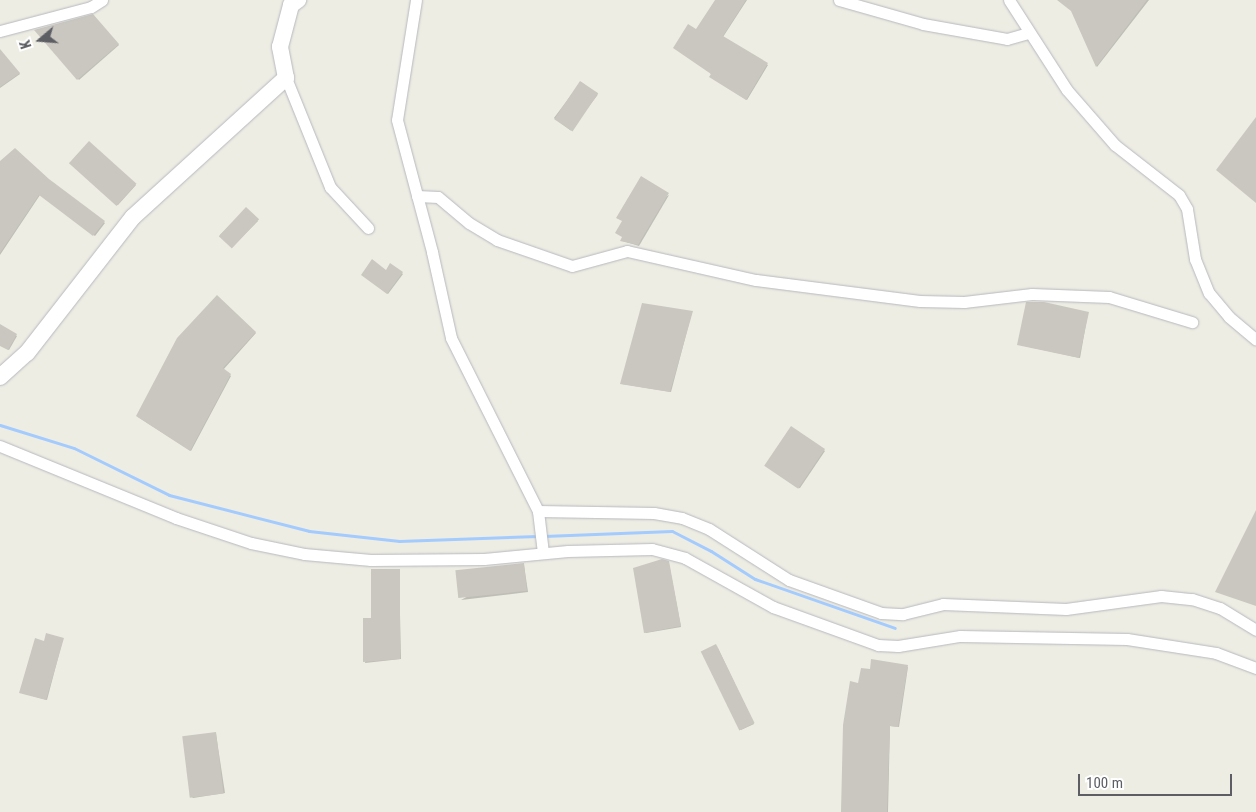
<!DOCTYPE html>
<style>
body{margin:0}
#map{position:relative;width:1256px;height:812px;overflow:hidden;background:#eeede4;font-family:"Roboto Condensed",sans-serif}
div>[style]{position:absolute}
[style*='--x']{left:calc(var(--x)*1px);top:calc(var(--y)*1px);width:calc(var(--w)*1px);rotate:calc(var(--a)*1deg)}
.shadow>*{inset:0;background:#0003;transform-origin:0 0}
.stream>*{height:3px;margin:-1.5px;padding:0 1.5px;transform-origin:1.5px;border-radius:1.5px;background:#a4cbfe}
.building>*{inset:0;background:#cac7c1;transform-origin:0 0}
.roads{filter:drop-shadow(0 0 1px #b6b8be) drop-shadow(0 0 1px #b6b8be)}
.street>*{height:11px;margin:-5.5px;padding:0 5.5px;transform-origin:5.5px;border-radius:5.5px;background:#fff}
.secondary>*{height:16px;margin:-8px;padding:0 8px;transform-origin:8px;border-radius:8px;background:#fff}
span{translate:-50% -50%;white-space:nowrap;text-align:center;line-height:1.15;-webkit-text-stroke:4.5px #fff;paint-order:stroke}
.north{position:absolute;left:15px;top:15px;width:50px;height:50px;-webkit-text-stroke:4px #fff;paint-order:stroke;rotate:252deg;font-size:14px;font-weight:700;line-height:20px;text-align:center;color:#5c5e64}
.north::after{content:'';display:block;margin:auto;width:18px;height:22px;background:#5c5e64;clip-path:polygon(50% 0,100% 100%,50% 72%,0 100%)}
.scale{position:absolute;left:1078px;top:774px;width:154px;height:22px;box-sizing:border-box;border:2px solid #5c5e64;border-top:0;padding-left:6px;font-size:15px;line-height:18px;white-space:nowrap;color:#5c5e64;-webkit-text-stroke:4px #fff;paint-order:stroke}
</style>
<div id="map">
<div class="shadow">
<div style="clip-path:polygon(717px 0,747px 0,723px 37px,768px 65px,747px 100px,712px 78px,697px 31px)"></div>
<div style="clip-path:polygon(1059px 0,1149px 0,1097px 67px,1072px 10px)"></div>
<div style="clip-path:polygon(93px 15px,119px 45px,79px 80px,36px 30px)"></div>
<div style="clip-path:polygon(0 50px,20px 74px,0 88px)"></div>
<div style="left:581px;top:82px;width:21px;height:45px;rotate:37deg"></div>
<div style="left:89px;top:143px;width:63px;height:27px;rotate:42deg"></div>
<div style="clip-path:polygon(0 162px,48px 180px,105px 223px,95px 236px,40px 195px,0 255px)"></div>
<div style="clip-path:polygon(669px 195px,639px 246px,623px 241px,623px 221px)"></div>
<div style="left:246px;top:209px;width:17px;height:37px;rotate:45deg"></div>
<div style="clip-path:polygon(391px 265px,403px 274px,388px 294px,363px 275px,386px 271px)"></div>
<div style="clip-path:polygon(217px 297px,256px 333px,223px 370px,231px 376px,191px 451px,138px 417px)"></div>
<div style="clip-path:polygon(692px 312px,671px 392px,622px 384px)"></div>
<div style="clip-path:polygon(1088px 313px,1080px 358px,1020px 345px)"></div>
<div style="clip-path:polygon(0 326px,17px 336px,9px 350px,0 345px)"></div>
<div style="left:791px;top:428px;width:41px;height:45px;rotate:34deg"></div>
<div style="clip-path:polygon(669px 564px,681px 627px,646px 633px,645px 632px)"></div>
<div style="clip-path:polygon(524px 565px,528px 592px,461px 600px)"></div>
<div style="clip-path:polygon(399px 570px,401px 659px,365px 663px,373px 619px)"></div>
<div style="clip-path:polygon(63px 639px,47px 700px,22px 693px,44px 642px)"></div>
<div style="clip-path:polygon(717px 646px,754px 724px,741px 730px,740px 729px)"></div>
<div style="clip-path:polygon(908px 667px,899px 727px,890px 726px,888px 812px,842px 812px,859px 684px,871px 670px)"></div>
<div style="clip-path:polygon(216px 734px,225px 793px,193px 798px,192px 797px)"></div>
</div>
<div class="stream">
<div style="--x:0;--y:425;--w:77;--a:17.3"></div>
<div style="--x:74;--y:448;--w:106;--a:26.3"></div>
<div style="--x:169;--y:495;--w:145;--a:14.4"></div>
<div style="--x:309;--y:531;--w:91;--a:6.3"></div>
<div style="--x:399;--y:541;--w:139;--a:-2.1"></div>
<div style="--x:544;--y:536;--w:128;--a:-2.2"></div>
<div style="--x:672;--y:531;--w:44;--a:27.1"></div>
<div style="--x:711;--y:551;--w:52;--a:32.5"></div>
<div style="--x:755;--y:579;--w:148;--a:19.3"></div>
</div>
<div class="building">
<div style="clip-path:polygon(715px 0,746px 0,723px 36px,768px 63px,746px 100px,709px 77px,711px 74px,673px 48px,688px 24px,696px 29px)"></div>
<div style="clip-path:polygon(1057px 0,1147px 0,1096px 67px,1071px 11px)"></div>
<div style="clip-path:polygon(93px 14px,119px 44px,77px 80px,34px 30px)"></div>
<div style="clip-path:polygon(0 49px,20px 73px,0 87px)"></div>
<div style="left:580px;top:81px;width:22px;height:46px;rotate:34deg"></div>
<div style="clip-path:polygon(1256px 117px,1256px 203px,1216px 170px)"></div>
<div style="left:89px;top:141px;width:64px;height:30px;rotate:42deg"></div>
<div style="clip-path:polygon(15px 148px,49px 179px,105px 221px,93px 236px,39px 195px,0 253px,0 161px)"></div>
<div style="clip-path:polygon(641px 176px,669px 193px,638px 245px,620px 241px,622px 237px,615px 233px,622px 221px,616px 218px)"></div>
<div style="left:246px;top:207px;width:18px;height:40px;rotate:43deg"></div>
<div style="clip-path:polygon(372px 259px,386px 270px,390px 263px,403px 272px,387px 294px,361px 275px)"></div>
<div style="clip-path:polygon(217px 295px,256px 332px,223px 368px,231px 374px,190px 451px,136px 416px,177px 338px)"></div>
<div style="clip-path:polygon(1026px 302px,1044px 302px,1089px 312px,1079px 358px,1017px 345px)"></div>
<div style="clip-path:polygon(642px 303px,693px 311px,670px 392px,620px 384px)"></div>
<div style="clip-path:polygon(0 324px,17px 334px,8px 350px,0 346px)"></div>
<div style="left:791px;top:426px;width:41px;height:48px;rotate:34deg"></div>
<div style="clip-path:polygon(1256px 510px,1256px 606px,1215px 592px)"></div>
<div style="clip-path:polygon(662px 559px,669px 561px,681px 626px,644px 633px,633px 568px)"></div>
<div style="left:524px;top:563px;width:28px;height:69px;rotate:84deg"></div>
<div style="clip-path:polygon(371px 569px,400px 569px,400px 659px,363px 662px,363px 618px,371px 618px)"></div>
<div style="clip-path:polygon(46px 633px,64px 638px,46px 700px,19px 693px,35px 638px,44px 641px)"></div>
<div style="left:716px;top:644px;width:88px;height:17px;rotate:64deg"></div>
<div style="clip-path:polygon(871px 659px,908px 665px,898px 727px,890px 726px,887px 812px,841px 812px,843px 725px,850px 681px,858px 683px,861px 668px,870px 669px)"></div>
<div style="left:216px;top:732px;width:62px;height:34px;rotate:83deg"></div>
</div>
<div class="roads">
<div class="street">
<div style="--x:416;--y:0;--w:121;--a:99"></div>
<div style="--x:397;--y:120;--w:137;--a:75.1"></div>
<div style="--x:432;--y:252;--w:88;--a:77.5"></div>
<div style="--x:451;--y:338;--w:194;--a:63.3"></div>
<div style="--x:538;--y:511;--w:42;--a:83.2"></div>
<div style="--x:839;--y:0;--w:87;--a:15.9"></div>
<div style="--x:923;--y:24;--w:85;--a:10.1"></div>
<div style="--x:1007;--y:39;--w:22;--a:-16"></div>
<div style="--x:1009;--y:0;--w:107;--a:57.2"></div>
<div style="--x:1067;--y:90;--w:73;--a:48.9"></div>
<div style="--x:1115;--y:145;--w:81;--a:38"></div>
<div style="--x:1179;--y:195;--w:16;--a:60"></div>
<div style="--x:1187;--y:209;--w:51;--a:80.9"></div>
<div style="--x:1195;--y:259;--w:37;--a:68"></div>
<div style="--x:1209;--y:293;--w:31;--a:50"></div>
<div style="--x:1229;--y:317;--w:35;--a:40"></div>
<div style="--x:0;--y:31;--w:94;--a:-14.8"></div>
<div style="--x:91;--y:7;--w:13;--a:-32"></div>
<div style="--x:286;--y:78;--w:118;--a:68"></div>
<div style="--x:330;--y:187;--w:56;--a:47.2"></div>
<div style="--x:417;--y:196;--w:21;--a:3"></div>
<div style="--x:438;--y:197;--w:40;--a:40"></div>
<div style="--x:469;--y:223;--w:33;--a:31"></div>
<div style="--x:497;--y:240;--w:79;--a:19.1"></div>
<div style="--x:572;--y:266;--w:57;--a:-15.3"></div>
<div style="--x:627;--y:251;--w:132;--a:12.7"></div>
<div style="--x:756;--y:280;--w:165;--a:7.3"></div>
<div style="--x:920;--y:301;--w:44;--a:1.3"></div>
<div style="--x:964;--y:302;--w:68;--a:-6.7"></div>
<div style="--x:1032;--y:294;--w:77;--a:2.2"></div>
<div style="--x:1109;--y:297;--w:87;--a:16.8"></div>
<div style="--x:0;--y:446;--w:190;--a:22.2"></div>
<div style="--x:176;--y:518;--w:79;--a:18.4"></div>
<div style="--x:251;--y:543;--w:54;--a:11.7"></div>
<div style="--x:304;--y:554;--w:67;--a:5.1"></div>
<div style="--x:371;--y:560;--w:113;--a:-0.5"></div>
<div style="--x:484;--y:559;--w:84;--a:-5.4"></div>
<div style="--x:568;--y:551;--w:84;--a:-1.4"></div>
<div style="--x:652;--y:549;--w:34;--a:15"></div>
<div style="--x:685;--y:558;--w:101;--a:29.1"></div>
<div style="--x:773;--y:607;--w:112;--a:19.9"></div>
<div style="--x:878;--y:645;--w:20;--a:3"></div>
<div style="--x:898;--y:646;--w:63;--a:-9.2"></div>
<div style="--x:960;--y:636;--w:167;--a:1"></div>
<div style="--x:1127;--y:639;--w:90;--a:8.9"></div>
<div style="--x:1216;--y:653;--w:43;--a:20.6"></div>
<div style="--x:538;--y:511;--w:116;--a:1"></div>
<div style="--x:654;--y:513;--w:28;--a:10"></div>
<div style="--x:682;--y:518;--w:29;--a:22"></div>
<div style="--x:709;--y:529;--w:95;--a:32.5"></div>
<div style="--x:789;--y:580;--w:98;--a:19.7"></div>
<div style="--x:881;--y:613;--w:22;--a:3"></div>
<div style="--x:903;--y:614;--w:41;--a:-14"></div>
<div style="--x:943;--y:604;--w:123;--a:2.3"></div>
<div style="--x:1066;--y:609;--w:96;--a:-7.8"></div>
<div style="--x:1161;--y:596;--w:31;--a:6"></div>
<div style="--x:1192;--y:599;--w:29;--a:18"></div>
<div style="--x:1220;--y:608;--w:42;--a:31.4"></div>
</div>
<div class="secondary">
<div style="--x:0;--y:377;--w:36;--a:-42"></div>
<div style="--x:27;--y:353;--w:172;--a:-52.1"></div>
<div style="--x:133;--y:217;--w:207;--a:-42.3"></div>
<div style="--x:286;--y:78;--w:32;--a:-101"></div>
<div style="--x:280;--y:47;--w:43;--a:-75.3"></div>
<div style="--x:291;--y:5;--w:9;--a:-36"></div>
</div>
</div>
<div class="north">K</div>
<div class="scale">100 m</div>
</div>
